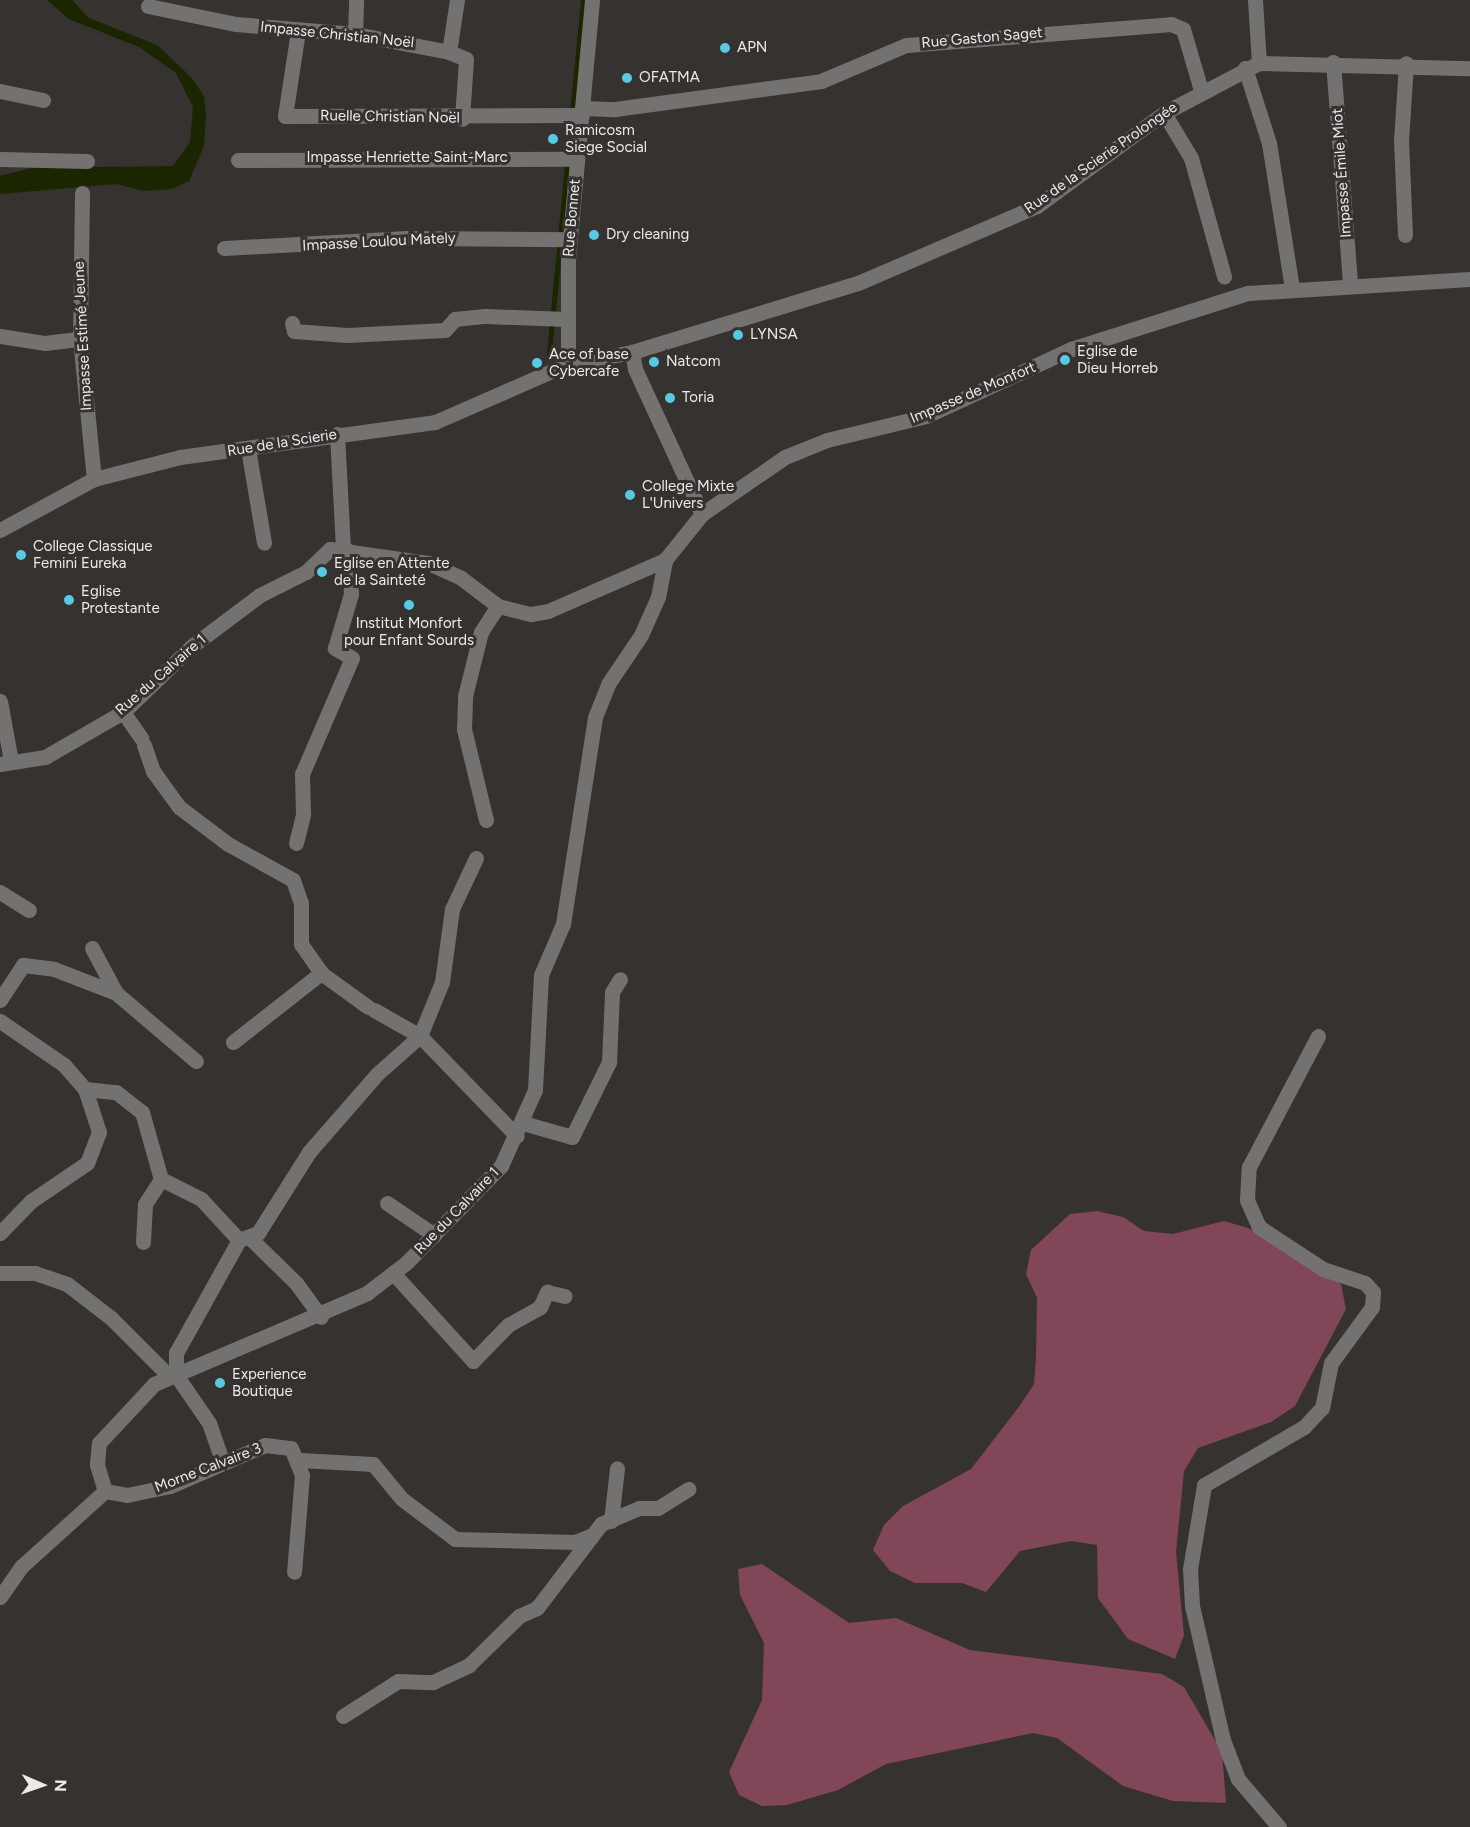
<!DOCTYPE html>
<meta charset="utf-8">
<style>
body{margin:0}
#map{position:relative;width:1470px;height:1827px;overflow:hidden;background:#353230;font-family:Figtree,sans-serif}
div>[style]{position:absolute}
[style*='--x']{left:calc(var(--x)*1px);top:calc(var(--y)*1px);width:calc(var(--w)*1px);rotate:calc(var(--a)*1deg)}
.green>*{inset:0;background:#824659}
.water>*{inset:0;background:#1b2500}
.stream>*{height:4.5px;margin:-2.25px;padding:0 2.25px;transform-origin:2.25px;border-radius:2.25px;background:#1b2500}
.minor>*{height:15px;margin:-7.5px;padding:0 7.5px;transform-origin:7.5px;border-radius:7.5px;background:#747271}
.dots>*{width:16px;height:16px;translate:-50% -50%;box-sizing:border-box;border:3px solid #353230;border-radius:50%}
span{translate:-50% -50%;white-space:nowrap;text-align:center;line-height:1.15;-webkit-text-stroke:6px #353230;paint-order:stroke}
.street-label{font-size:15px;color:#eceae9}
.poi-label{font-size:15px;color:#eceae9}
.left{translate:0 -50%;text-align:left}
.north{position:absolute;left:12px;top:1755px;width:60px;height:60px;-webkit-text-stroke:4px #353230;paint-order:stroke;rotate:92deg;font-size:16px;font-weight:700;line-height:24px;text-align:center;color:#eceae9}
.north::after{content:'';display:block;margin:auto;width:21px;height:27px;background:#eceae9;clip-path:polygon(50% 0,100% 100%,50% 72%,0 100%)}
</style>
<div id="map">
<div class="green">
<div style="clip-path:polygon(1097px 1211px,1123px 1217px,1144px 1231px,1173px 1234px,1224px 1221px,1248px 1228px,1319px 1266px,1341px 1284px,1346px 1309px,1295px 1406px,1271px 1422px,1198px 1448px,1184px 1471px,1176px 1552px,1184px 1635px,1175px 1659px,1128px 1639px,1098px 1598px,1097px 1545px,1071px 1541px,1020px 1551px,986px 1592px,962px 1583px,915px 1583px,890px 1571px,873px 1550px,884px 1525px,903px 1506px,971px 1469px,1021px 1404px,1034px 1384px,1036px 1358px,1037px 1298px,1026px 1274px,1031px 1250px,1070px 1214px)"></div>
<div style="clip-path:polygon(762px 1564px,849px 1623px,896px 1618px,970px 1650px,1162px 1674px,1184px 1687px,1222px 1752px,1226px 1803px,1173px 1801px,1123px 1786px,1057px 1738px,1033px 1733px,886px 1764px,838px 1790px,787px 1805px,762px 1806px,739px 1795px,729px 1772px,762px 1700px,764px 1643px,740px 1595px,738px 1569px)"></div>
</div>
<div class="water">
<div style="clip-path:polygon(47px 0,72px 0,89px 18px,157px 45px,191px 77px,204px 96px,206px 117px,204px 146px,189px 181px,172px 189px,143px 191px,116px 184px,0 194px,0 176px,32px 168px,173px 166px,190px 142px,193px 107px,176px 73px,139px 47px,69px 19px)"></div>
</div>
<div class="stream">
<div style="--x:549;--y:353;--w:355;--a:-84.5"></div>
</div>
<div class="minor">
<div style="--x:1255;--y:0;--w:63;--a:86.4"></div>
<div style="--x:148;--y:6;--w:90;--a:11.6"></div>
<div style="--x:236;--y:24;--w:119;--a:4.8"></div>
<div style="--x:355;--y:34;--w:96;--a:10.8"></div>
<div style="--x:449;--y:52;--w:18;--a:22"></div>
<div style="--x:466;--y:59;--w:60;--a:93.8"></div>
<div style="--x:298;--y:31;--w:86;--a:98.7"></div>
<div style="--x:285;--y:116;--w:297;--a:-0.2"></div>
<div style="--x:355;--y:34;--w:34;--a:-88"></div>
<div style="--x:449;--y:52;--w:53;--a:-81.3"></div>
<div style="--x:1333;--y:62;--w:223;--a:85.6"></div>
<div style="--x:1245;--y:68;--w:79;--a:72.3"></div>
<div style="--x:1269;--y:143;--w:148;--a:81"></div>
<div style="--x:0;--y:91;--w:44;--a:11.8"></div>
<div style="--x:582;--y:108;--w:33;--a:2"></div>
<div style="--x:615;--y:109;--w:208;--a:-7.7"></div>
<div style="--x:821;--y:81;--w:92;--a:-23"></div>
<div style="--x:906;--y:45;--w:266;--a:-4.5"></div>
<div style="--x:1171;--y:24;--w:13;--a:23"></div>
<div style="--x:1183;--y:29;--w:64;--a:73.6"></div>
<div style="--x:1164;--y:113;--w:52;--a:59"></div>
<div style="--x:1191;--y:158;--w:123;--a:74.4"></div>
<div style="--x:0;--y:159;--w:87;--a:1.3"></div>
<div style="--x:238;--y:160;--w:339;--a:-0.2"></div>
<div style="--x:82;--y:193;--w:146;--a:90.8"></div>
<div style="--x:80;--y:339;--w:141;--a:84.3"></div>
<div style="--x:1405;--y:235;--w:94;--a:-92.4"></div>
<div style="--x:1401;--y:141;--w:78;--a:-86.3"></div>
<div style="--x:224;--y:248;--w:183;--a:-3.1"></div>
<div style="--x:407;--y:238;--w:163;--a:0.4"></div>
<div style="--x:292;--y:323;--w:8;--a:76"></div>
<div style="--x:294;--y:331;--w:53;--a:4.3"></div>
<div style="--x:347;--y:335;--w:98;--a:-2.9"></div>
<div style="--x:445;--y:330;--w:15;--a:-48"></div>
<div style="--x:455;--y:319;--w:30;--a:-6"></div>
<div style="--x:485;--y:316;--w:81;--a:2.1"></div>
<div style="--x:0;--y:336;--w:46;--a:8.8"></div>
<div style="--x:45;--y:343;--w:35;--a:-7"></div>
<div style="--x:632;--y:352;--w:17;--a:80"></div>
<div style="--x:635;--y:369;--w:160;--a:65.2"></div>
<div style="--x:568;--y:364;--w:105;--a:-90"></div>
<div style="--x:568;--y:259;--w:260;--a:-84.7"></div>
<div style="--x:337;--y:434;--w:116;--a:87"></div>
<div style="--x:248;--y:449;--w:95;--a:80.3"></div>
<div style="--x:0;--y:530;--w:107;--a:-28.5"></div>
<div style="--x:94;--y:479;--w:89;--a:-14.3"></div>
<div style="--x:180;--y:457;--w:257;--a:-7.8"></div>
<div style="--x:435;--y:422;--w:145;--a:-23.6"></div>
<div style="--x:568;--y:364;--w:65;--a:-10.6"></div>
<div style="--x:632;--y:352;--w:236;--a:-17"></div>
<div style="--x:858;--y:283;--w:195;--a:-23.3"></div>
<div style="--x:1037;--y:206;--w:157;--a:-36.2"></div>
<div style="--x:1164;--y:113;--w:107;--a:-27.8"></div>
<div style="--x:1259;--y:63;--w:211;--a:1.4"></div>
<div style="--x:0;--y:701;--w:61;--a:79.6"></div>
<div style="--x:123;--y:712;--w:32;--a:55"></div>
<div style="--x:144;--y:745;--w:28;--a:71"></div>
<div style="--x:153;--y:771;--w:44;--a:54.2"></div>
<div style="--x:179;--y:807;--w:61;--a:37.1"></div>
<div style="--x:228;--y:844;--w:74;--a:29"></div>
<div style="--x:293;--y:880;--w:24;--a:71"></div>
<div style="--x:301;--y:903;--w:41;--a:90"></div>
<div style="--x:301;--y:944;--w:35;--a:55"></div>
<div style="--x:321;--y:973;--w:58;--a:35.9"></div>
<div style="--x:0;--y:764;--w:46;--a:-8.8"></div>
<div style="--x:45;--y:757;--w:90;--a:-30"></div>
<div style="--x:123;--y:712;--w:95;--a:-43.7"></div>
<div style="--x:192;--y:646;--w:85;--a:-36.9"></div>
<div style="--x:260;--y:595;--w:51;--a:-26.6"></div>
<div style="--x:306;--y:572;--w:33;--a:-44"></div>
<div style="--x:330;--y:549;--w:99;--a:8.1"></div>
<div style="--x:428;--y:563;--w:36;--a:24"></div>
<div style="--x:461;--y:578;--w:46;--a:37.1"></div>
<div style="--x:498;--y:606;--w:34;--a:14"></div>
<div style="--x:531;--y:614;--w:17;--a:-10"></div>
<div style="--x:548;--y:611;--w:128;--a:-23.6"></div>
<div style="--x:665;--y:560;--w:59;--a:-51.2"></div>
<div style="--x:702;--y:514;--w:101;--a:-34.5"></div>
<div style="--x:785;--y:457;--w:45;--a:-22"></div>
<div style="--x:827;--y:440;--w:102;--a:-13.6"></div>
<div style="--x:926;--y:416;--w:160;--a:-24.8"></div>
<div style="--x:1071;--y:349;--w:186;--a:-17.6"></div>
<div style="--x:1248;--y:293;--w:222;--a:-3.6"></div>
<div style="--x:486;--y:820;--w:94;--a:-103.6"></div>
<div style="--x:464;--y:729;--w:33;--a:-88"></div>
<div style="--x:465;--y:696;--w:66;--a:-76"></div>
<div style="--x:481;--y:632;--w:31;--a:-57"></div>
<div style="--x:296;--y:843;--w:30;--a:-76"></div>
<div style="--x:303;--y:814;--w:40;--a:-91.4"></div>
<div style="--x:302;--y:774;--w:126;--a:-66.7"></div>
<div style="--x:352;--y:658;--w:20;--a:-150"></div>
<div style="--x:335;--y:648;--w:56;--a:-73.5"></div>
<div style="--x:351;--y:594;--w:43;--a:-92.7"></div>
<div style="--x:476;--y:858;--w:56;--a:115.2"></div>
<div style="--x:452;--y:909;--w:74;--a:97.8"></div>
<div style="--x:442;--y:982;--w:58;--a:112.2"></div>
<div style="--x:420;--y:1036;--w:139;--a:45.9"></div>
<div style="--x:0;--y:892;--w:34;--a:32"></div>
<div style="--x:92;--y:948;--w:51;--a:61.9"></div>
<div style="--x:0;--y:1000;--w:42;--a:-56.7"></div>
<div style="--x:23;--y:965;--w:31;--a:7"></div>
<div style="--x:54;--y:969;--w:66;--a:21.2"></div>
<div style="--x:116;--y:993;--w:105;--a:40.4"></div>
<div style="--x:0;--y:1021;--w:78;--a:34.5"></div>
<div style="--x:64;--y:1065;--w:32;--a:49"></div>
<div style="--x:85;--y:1089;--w:45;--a:72"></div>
<div style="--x:99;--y:1132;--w:33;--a:111"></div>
<div style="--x:87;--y:1163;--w:68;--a:145.8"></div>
<div style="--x:31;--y:1201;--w:45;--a:134.1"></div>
<div style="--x:233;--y:1042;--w:112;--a:-38.1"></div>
<div style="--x:85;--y:1089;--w:31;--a:6"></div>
<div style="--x:116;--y:1092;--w:33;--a:38"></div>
<div style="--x:142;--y:1112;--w:70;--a:74.2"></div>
<div style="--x:161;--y:1179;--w:45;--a:26.6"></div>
<div style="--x:201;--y:1199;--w:56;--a:47.2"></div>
<div style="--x:523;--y:1123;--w:51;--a:15.9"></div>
<div style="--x:572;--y:1137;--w:84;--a:-63.7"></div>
<div style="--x:609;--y:1062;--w:70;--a:-87.5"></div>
<div style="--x:612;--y:992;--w:15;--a:-58"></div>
<div style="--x:387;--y:1203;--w:57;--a:34.2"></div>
<div style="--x:249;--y:1237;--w:66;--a:44.4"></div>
<div style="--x:296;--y:1283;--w:42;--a:53.7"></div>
<div style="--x:143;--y:1242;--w:38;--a:-87"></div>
<div style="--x:145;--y:1204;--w:30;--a:-57"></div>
<div style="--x:0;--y:1273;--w:35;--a:0"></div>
<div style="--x:35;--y:1273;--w:34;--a:19"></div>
<div style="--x:67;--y:1284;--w:56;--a:37.7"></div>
<div style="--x:111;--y:1318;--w:81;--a:45"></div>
<div style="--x:393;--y:1273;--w:119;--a:47.7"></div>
<div style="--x:473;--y:1361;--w:50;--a:-45.8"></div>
<div style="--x:508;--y:1325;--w:37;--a:-29"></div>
<div style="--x:540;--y:1307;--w:17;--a:-65"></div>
<div style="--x:547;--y:1292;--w:18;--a:13"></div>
<div style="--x:300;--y:1460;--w:73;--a:3.1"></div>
<div style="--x:373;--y:1464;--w:45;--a:50.4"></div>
<div style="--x:402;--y:1499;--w:66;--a:37"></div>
<div style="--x:455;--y:1539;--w:120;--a:1.4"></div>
<div style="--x:575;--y:1542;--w:16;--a:-22"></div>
<div style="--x:223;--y:1463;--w:42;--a:-109.3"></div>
<div style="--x:209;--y:1423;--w:58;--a:-124.5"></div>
<div style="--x:176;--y:1375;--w:22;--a:-90"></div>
<div style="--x:176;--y:1353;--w:129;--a:-60.9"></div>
<div style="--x:239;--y:1240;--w:20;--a:-20"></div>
<div style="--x:258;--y:1233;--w:96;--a:-57.8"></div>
<div style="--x:309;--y:1152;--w:103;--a:-48.9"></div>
<div style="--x:377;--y:1074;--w:57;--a:-41.5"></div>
<div style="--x:420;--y:1036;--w:53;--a:-150.5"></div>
<div style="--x:105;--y:1491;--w:28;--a:-107"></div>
<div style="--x:97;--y:1464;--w:21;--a:-85"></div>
<div style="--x:99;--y:1443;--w:81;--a:-47"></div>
<div style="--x:154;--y:1384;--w:232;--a:-23.1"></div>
<div style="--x:367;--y:1293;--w:49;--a:-37.6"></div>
<div style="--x:406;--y:1263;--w:136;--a:-45.6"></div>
<div style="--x:501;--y:1166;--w:83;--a:-65.9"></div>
<div style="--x:535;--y:1090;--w:115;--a:-87"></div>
<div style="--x:541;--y:975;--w:56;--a:-66.7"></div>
<div style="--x:563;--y:924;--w:209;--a:-81.2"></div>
<div style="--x:595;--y:717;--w:35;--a:-68"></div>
<div style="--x:608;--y:684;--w:59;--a:-56"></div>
<div style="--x:641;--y:635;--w:42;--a:-65.9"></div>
<div style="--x:658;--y:597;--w:38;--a:-79"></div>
<div style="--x:105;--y:1491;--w:22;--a:10"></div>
<div style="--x:127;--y:1495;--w:44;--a:-11.8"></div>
<div style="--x:170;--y:1486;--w:103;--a:-23.3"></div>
<div style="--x:265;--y:1445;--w:26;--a:7"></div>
<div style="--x:291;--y:1448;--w:29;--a:68"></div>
<div style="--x:302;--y:1475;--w:97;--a:94.7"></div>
<div style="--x:611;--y:1521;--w:53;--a:-83.5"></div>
<div style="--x:0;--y:1597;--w:38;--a:-55"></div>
<div style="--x:22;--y:1566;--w:112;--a:-42.1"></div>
<div style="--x:343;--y:1716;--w:65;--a:-32.5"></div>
<div style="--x:398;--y:1681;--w:35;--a:2"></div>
<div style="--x:433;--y:1682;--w:40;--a:-25"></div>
<div style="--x:469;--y:1665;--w:70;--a:-44.4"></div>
<div style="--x:519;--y:1616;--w:20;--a:-24"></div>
<div style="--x:537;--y:1608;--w:106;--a:-52.7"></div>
<div style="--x:601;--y:1524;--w:41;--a:-22.8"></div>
<div style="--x:639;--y:1508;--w:19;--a:0"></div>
<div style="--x:658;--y:1508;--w:36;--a:-32"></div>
<div style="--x:1279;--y:1827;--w:63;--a:-130.5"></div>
<div style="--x:1238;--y:1779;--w:42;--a:-111"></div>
<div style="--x:1223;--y:1740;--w:138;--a:-103"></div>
<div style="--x:1192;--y:1606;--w:37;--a:-93"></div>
<div style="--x:1190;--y:1569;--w:85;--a:-80.5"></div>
<div style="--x:1204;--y:1485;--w:116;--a:-30.1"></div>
<div style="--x:1304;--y:1427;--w:26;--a:-47"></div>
<div style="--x:1322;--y:1408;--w:46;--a:-78.7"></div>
<div style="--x:1331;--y:1363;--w:69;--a:-53.8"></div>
<div style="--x:1372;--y:1307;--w:15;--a:-86"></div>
<div style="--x:1373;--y:1292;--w:12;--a:-132"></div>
<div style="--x:1365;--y:1283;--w:44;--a:-161.6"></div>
<div style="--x:1323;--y:1269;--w:77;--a:-146.7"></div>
<div style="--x:1259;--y:1227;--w:30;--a:-114"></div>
<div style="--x:1247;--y:1200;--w:33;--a:-87"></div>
<div style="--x:1249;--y:1167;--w:148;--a:-62.2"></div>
</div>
<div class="dots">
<div style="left:725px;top:48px;background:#57c9e2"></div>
<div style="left:627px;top:78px;background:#57c9e2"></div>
<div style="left:553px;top:139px;background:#57c9e2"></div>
<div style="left:594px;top:235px;background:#57c9e2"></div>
<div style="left:738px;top:335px;background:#57c9e2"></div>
<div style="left:1065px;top:360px;background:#57c9e2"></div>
<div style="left:654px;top:362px;background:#57c9e2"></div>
<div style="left:537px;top:363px;background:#57c9e2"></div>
<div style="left:670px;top:398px;background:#57c9e2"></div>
<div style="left:630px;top:495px;background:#57c9e2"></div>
<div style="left:21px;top:555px;background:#57c9e2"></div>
<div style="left:322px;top:572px;background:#57c9e2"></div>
<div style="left:69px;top:600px;background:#57c9e2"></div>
<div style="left:409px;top:605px;background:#57c9e2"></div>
<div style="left:220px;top:1383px;background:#57c9e2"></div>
</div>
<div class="street-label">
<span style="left:337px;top:35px;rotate:6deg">Impasse Christian Noël</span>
<span style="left:982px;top:38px;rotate:-5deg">Rue Gaston Saget</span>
<span style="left:390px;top:117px;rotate:1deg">Ruelle Christian Noël</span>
<span style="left:407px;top:158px">Impasse Henriette Saint-Marc</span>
<span style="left:1101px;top:158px;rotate:-35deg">Rue de la Scierie Prolongée</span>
<span style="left:1342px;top:173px;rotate:-94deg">Impasse Émile Miot</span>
<span style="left:572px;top:218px;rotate:-85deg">Rue Bonnet</span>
<span style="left:379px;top:242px;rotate:-3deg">Impasse Loulou Mately</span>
<span style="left:83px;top:336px;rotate:-93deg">Impasse Estimé Jeune</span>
<span style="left:973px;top:393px;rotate:-23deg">Impasse de Monfort</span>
<span style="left:282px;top:443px;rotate:-9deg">Rue de la Scierie</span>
<span style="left:161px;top:675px;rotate:-41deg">Rue du Calvaire 1</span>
<span style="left:457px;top:1211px;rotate:-46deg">Rue du Calvaire 1</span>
<span style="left:208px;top:1468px;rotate:-21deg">Morne Calvaire 3</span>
</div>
<div class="poi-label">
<span class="left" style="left:737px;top:48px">APN</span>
<span class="left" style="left:639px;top:78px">OFATMA</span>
<span class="left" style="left:565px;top:139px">Ramicosm<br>Siege Social</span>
<span class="left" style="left:606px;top:235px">Dry cleaning</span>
<span class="left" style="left:750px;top:335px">LYNSA</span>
<span class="left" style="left:1077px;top:360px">Eglise de<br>Dieu Horreb</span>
<span class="left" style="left:549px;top:363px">Ace of base<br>Cybercafe</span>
<span class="left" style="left:666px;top:362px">Natcom</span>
<span class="left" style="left:682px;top:398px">Toria</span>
<span class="left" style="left:642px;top:495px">College Mixte<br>L'Univers</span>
<span class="left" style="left:33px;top:555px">College Classique<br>Femini Eureka</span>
<span class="left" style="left:334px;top:572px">Eglise en Attente<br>de la Sainteté</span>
<span class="left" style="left:81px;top:600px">Eglise<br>Protestante</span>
<span style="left:409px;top:632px">Institut Monfort<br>pour Enfant Sourds</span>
<span class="left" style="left:232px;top:1383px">Experience<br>Boutique</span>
</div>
<div class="north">N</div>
</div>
